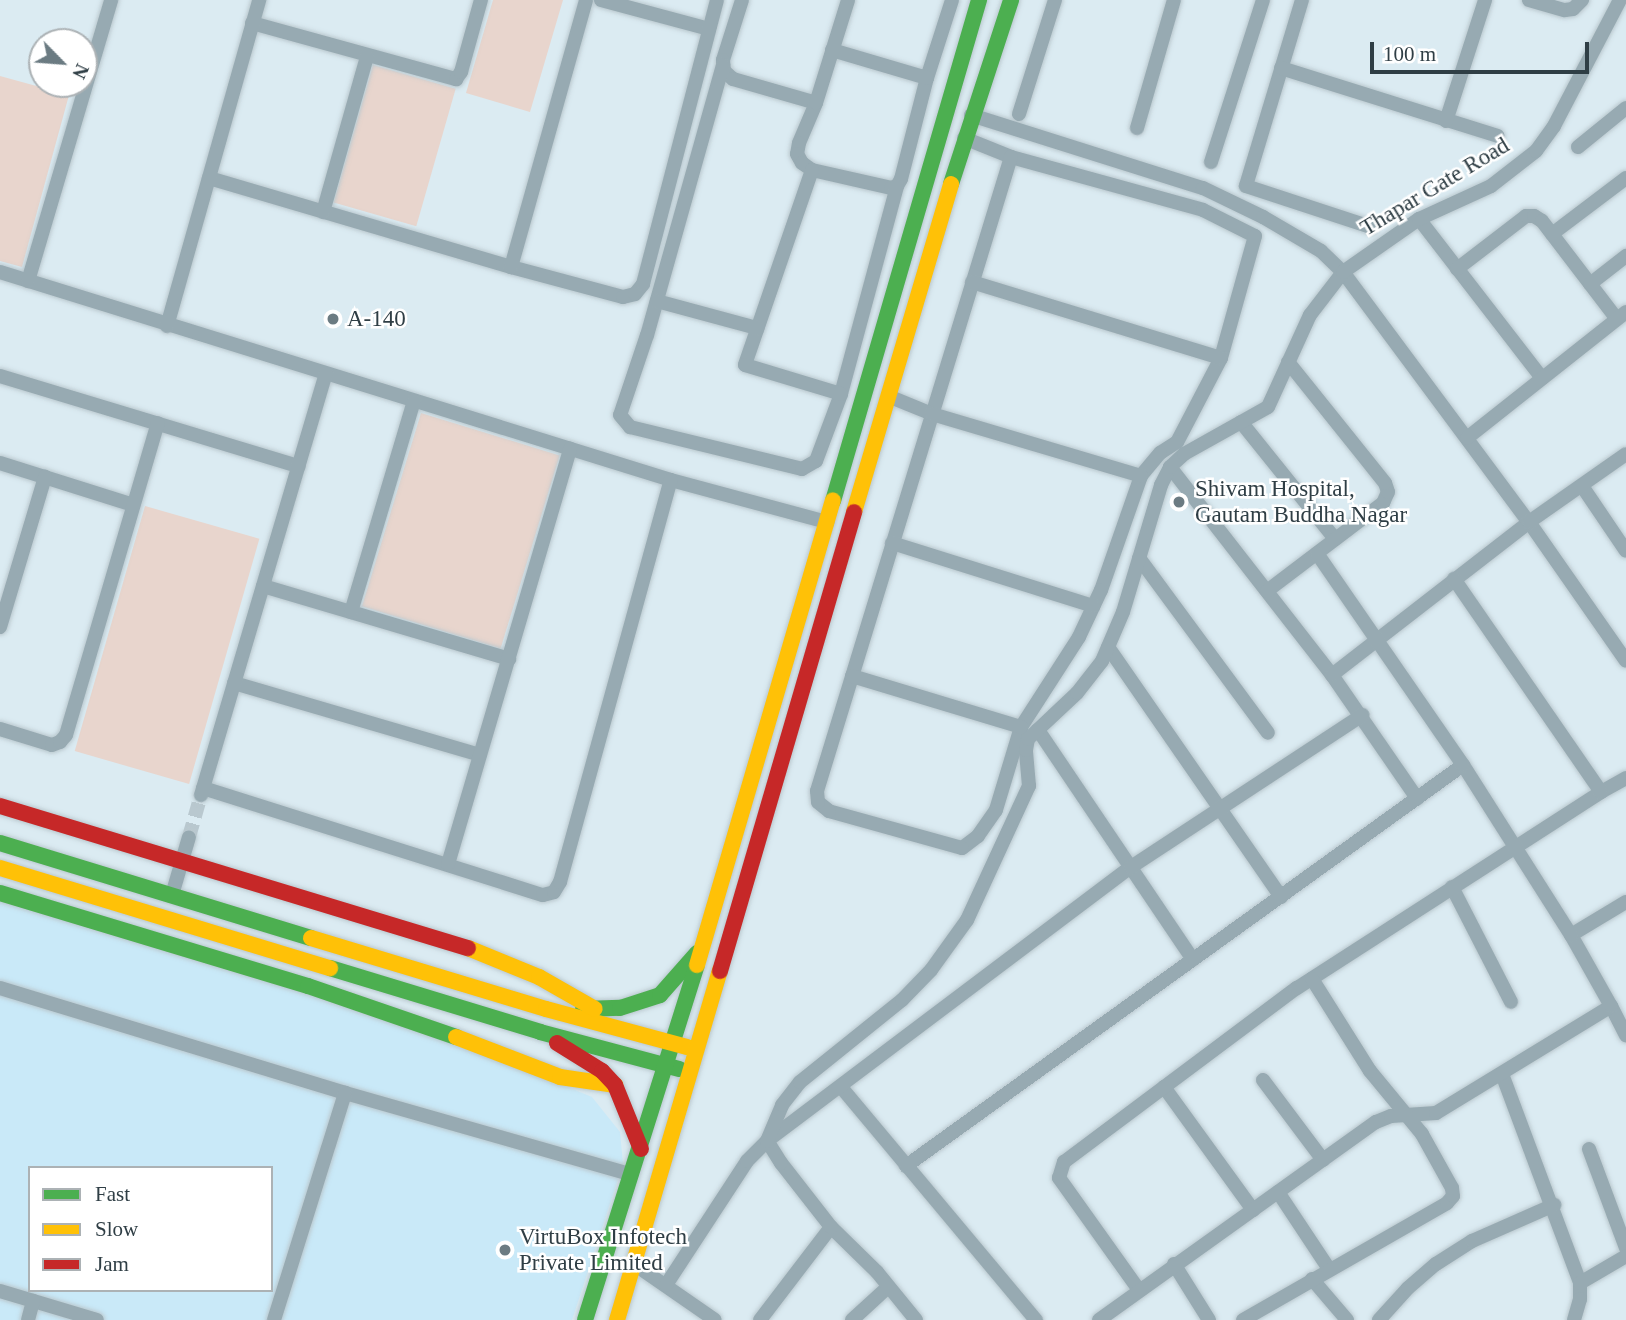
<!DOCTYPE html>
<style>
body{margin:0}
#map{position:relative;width:1626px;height:1320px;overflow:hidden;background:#dbebf2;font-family:"Times New Roman",serif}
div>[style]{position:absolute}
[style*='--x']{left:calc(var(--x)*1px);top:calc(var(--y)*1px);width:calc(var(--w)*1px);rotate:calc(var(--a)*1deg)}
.built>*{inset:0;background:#c9e9f8}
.green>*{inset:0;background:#e8d5cd;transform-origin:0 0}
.street-tunnel>*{height:14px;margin-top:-7px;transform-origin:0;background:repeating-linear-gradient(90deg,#b9c8cf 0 14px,transparent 0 21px)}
.roads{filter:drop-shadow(0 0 2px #bac8ce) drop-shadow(0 0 2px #bac8ce)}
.street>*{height:14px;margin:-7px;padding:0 7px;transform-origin:7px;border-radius:7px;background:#97aab2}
.fast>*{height:16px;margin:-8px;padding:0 8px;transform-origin:8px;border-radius:8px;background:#4caf50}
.slow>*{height:16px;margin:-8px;padding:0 8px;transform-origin:8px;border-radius:8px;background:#ffc107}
.jam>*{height:16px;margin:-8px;padding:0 8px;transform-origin:8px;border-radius:8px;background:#c62828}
.dots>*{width:19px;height:19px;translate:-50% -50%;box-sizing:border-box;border:4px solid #fff;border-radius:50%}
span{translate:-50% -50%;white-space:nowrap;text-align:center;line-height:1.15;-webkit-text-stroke:5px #fff;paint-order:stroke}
.street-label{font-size:23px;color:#2f3e45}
.poi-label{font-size:23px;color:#2f3e45}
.left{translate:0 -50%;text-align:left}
.legend{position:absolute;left:28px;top:1166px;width:245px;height:126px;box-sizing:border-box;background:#fff;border:2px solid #acb2b5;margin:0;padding:9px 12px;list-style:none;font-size:21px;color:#2f3e45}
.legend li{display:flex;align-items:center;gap:14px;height:35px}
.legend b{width:35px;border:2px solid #acb2b5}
.north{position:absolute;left:28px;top:28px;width:70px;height:70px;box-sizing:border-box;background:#fff;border:2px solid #acb2b5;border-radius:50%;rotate:115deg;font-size:19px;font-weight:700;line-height:28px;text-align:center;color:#2f3e45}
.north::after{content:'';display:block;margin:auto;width:24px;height:32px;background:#6b7b82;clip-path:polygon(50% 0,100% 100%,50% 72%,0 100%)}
.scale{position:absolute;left:1370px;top:42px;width:219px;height:32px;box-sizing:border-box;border:4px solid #2f3e45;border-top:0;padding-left:9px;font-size:21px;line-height:24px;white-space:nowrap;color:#2f3e45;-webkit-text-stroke:5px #fff;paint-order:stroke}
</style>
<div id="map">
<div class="built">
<div style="clip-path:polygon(evenodd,0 896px,350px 998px,592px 1097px,620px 1132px,623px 1164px,572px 1320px,0 1320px,0 896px,30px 1168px,271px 1168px,271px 1290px,30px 1290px,30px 1168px)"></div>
</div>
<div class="green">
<div style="clip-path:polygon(493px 0,563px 0,530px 112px,466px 93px)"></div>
<div style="left:373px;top:65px;width:86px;height:143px;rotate:16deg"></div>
<div style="clip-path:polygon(0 76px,69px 95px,22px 267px,0 261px)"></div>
<div style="left:421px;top:413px;width:145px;height:202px;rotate:17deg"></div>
<div style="left:145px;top:506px;width:119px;height:255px;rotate:16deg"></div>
</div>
<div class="street-tunnel">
<div style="--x:189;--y:837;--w:44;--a:-74.1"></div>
</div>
<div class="roads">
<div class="street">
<div style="--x:601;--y:0;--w:112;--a:15"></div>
<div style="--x:742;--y:0;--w:63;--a:107.6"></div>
<div style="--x:723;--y:60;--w:11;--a:85"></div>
<div style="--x:724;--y:71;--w:12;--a:42"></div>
<div style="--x:733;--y:79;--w:86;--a:16.1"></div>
<div style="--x:816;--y:103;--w:43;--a:113"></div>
<div style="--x:799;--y:143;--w:11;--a:100"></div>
<div style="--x:797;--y:154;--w:10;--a:61"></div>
<div style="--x:802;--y:163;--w:12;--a:35"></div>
<div style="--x:812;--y:170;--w:81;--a:12.8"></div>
<div style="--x:891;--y:188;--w:6;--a:-18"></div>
<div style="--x:897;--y:186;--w:8;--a:-60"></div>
<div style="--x:901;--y:179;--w:104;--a:-75.6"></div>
<div style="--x:927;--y:78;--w:82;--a:-72.2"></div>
<div style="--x:1302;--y:0;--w:194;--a:106.8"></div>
<div style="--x:1246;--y:186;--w:132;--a:18.2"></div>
<div style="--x:1529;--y:0;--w:37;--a:16"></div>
<div style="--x:1565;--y:10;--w:8;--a:-7"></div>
<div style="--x:1573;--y:9;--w:13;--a:-45"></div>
<div style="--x:252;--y:23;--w:212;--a:15.4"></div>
<div style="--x:456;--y:79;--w:9;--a:-54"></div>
<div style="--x:461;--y:72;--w:75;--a:-74.5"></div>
<div style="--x:832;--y:50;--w:99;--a:16.4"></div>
<div style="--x:723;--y:65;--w:280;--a:105.7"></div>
<div style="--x:647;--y:335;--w:84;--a:108.6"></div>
<div style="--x:620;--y:415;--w:16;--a:50"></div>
<div style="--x:630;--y:427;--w:177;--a:13.7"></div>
<div style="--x:802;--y:469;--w:16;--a:-30"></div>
<div style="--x:816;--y:461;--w:72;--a:-69.5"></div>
<div style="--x:841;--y:394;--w:215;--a:-74.9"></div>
<div style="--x:1281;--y:68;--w:227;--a:17.4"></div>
<div style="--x:816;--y:103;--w:108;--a:-72.7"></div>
<div style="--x:1019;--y:114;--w:120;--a:-72.5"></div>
<div style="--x:971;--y:115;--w:243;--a:17.5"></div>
<div style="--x:1203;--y:188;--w:67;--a:25.8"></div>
<div style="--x:1263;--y:217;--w:67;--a:30.4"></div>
<div style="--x:1321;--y:251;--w:30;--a:44"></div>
<div style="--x:1343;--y:272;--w:312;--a:53.4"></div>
<div style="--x:1529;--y:522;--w:169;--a:55.1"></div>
<div style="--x:1446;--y:121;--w:127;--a:-72.1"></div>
<div style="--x:1137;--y:128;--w:133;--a:-73.9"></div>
<div style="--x:964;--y:138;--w:51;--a:22"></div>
<div style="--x:1011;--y:157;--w:199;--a:15.4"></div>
<div style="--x:1203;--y:210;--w:58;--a:26.6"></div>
<div style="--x:1255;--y:236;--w:127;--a:105.6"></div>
<div style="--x:1221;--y:358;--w:95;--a:117.6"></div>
<div style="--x:1177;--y:442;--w:20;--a:147"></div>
<div style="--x:1160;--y:453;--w:30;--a:130"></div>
<div style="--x:1141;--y:476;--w:121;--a:109.3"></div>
<div style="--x:1101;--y:590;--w:52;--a:115.1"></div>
<div style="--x:1079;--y:637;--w:107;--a:122.8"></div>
<div style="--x:1021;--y:727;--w:87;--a:106.8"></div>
<div style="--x:996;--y:810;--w:32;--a:125"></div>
<div style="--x:978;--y:836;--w:20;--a:143"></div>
<div style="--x:962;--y:848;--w:138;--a:-164.5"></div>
<div style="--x:829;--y:811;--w:14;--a:-141"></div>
<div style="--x:818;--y:802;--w:11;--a:-95"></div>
<div style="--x:817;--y:791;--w:663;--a:-72.99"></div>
<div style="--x:1578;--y:147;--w:62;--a:-39.1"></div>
<div style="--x:1211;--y:162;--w:170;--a:-72.2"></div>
<div style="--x:812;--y:170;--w:206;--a:109"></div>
<div style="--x:745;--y:365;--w:100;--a:16.8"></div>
<div style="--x:209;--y:178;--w:315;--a:16.4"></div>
<div style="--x:511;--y:267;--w:116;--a:15"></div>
<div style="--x:623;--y:297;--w:12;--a:-14"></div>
<div style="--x:635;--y:294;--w:13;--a:-51"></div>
<div style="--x:643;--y:284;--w:293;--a:-75.4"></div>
<div style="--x:323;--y:212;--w:162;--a:-74.2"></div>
<div style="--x:1419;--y:219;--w:201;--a:52.3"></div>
<div style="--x:1552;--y:234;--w:93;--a:-37.1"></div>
<div style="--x:511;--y:267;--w:277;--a:-74.3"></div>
<div style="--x:1457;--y:269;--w:87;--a:-37.5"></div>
<div style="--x:1526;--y:216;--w:8;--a:0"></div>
<div style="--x:1534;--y:216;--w:9;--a:32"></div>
<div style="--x:1542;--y:221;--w:123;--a:52.6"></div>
<div style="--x:0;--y:272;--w:702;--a:17.22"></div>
<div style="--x:671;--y:480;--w:162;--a:15.1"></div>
<div style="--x:28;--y:281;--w:293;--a:-73.5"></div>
<div style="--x:972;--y:282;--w:260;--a:17"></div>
<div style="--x:1590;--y:284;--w:46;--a:-37.9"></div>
<div style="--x:657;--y:301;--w:104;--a:15.1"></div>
<div style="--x:167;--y:326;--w:339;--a:-74.2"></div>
<div style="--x:0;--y:376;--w:312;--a:16.8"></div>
<div style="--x:888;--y:396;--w:48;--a:22.2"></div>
<div style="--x:932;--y:414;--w:218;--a:16.5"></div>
<div style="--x:1241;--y:422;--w:150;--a:51.2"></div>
<div style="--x:1467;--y:438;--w:203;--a:-38.4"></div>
<div style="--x:0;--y:463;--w:139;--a:17.5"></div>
<div style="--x:1170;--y:467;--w:264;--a:52.1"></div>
<div style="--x:1332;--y:675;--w:150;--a:55.4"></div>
<div style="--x:1582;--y:486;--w:78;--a:55.9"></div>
<div style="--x:892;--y:543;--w:211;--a:17.4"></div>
<div style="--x:1139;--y:558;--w:217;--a:53.6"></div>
<div style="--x:263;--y:586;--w:257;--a:16.5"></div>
<div style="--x:1267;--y:591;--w:146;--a:-37.2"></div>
<div style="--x:1383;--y:503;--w:12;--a:-66"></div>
<div style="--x:1388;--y:492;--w:9;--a:-108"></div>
<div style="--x:1385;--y:483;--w:155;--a:-128.7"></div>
<div style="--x:351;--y:612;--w:220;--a:-73.4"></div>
<div style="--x:0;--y:627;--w:157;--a:-73.3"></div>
<div style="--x:1108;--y:647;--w:304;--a:55.3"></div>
<div style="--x:1332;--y:675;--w:249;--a:-37.8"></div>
<div style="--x:1529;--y:522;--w:118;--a:-35"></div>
<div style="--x:852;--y:676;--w:177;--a:16.8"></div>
<div style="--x:234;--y:683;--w:256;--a:16.3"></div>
<div style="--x:0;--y:729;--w:54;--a:17.1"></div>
<div style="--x:52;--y:745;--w:9;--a:-21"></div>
<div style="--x:60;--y:742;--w:9;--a:-49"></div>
<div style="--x:66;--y:735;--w:325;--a:-73.6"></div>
<div style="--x:1038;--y:730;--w:277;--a:56"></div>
<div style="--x:203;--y:788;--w:356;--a:17.5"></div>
<div style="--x:543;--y:895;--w:11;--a:-15"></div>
<div style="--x:554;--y:892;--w:12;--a:-59"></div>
<div style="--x:560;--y:882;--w:417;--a:-74.6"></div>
<div style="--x:1601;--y:792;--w:29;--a:-29"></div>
<div style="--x:201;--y:795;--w:439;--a:-73.5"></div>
<div style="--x:448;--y:864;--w:433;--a:-73.6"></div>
<div style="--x:1452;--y:887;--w:129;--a:62.8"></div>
<div style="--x:172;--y:895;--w:60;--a:-73.7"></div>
<div style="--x:1571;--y:935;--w:64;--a:-31"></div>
<div style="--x:0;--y:988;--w:361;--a:16.9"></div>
<div style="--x:345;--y:1093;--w:298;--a:15.9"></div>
<div style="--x:1611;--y:1006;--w:33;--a:63"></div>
<div style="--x:1502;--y:1074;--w:223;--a:69.5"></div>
<div style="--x:1580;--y:1283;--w:16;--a:90"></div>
<div style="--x:1580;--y:1299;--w:22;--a:106"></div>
<div style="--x:1263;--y:1080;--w:100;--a:53.1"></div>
<div style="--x:841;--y:1087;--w:304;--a:50.1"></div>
<div style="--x:1164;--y:1087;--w:152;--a:54.1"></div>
<div style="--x:1589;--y:1149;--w:106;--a:69.5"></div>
<div style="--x:906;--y:1166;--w:686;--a:-35.75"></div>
<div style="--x:1278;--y:1192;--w:92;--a:56.5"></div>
<div style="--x:634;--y:1264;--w:98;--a:34.7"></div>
<div style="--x:1174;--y:1264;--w:66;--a:58"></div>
<div style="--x:1312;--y:1279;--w:54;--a:49.5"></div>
<div style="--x:1580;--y:1283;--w:53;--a:-30.4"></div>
<div style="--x:666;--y:1285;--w:148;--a:-56.8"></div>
<div style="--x:747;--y:1161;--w:28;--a:-45"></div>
<div style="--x:767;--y:1141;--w:456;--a:-37"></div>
<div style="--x:1131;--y:867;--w:277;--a:-33.3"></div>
<div style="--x:1139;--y:1290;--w:138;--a:-125.5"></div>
<div style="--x:1059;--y:1178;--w:17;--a:-73"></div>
<div style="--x:1064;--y:1162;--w:291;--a:-36.8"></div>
<div style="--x:1297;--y:988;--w:362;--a:-32.8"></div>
<div style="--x:1601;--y:792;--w:259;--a:-124.6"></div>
<div style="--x:0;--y:1291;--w:101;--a:16.6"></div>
<div style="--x:28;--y:1320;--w:20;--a:-75"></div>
<div style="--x:274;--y:1320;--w:238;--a:-72.6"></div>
<div style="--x:760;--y:1320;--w:117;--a:-52.6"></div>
<div style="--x:852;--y:1320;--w:49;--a:-42.5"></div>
<div style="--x:916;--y:1320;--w:62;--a:-129.1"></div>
<div style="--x:877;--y:1272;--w:64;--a:-135.6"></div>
<div style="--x:831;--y:1227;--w:81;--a:-128"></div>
<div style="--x:781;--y:1163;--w:26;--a:-122"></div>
<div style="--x:767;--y:1141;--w:39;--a:-67"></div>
<div style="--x:782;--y:1105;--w:29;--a:-52"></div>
<div style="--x:800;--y:1082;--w:131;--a:-38.8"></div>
<div style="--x:902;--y:1000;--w:42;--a:-46"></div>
<div style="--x:931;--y:970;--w:62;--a:-54.2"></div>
<div style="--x:967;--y:920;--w:148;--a:-65.2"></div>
<div style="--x:1029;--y:786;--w:36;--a:-95"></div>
<div style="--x:1026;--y:750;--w:11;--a:-80"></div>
<div style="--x:1028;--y:739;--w:67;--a:-43.2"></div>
<div style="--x:1077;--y:693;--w:41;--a:-52"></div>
<div style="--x:1102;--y:661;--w:53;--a:-66.8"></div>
<div style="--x:1123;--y:612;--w:133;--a:-73.3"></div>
<div style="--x:1161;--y:485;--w:20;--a:-63"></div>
<div style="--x:1170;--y:467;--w:19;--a:-43"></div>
<div style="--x:1184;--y:454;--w:96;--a:-29.2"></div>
<div style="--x:1268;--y:407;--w:101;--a:-65.5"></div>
<div style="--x:1310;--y:315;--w:54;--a:-52.5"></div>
<div style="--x:1343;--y:272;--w:93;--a:-34.9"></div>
<div style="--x:1419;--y:219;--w:79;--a:-24.6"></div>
<div style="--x:1491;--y:186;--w:57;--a:-37.9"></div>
<div style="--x:1536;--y:151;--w:31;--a:-54"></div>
<div style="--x:1554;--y:126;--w:142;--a:-62.4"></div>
<div style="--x:1099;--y:1320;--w:340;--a:-35.6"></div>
<div style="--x:1376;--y:1122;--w:16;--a:-22"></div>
<div style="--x:1391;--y:1116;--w:45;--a:-3.8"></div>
<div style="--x:1436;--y:1113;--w:205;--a:-31.4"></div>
<div style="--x:1611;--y:1006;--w:81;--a:-119.4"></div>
<div style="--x:1571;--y:935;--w:201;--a:-122.4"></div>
<div style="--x:1463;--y:765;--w:257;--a:-124.6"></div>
<div style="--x:1243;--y:1320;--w:235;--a:-29.8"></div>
<div style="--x:1447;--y:1203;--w:9;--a:-49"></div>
<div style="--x:1453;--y:1196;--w:8;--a:-97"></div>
<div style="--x:1452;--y:1188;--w:62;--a:-119.1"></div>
<div style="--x:1422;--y:1134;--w:82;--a:-129.5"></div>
<div style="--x:1370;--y:1071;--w:109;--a:-122.2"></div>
<div style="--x:1379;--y:1320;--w:43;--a:-47.8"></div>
<div style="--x:1408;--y:1288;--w:37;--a:-41"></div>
<div style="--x:1436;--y:1264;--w:43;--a:-32.6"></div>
<div style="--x:1472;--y:1241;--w:90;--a:-23.7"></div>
</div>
<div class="fast">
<div style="--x:951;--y:184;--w:194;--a:-71.9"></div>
<div style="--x:833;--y:501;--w:522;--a:-73.75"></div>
<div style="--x:0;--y:843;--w:325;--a:17"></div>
<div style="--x:0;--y:893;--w:322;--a:16.8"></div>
<div style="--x:308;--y:986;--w:157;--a:19"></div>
<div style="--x:330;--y:968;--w:220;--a:16.9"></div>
<div style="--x:540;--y:1032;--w:144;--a:14.9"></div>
<div style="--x:583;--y:1009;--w:37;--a:-2"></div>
<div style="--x:620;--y:1008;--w:42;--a:-18"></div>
<div style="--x:660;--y:995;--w:56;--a:-48.6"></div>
<div style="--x:585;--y:1320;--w:372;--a:-72.5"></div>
</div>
<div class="slow">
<div style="--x:854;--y:512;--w:342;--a:-73.5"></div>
<div style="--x:0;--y:868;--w:345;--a:16.9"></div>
<div style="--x:311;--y:938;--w:245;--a:16.8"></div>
<div style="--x:546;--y:1009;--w:146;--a:15.1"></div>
<div style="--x:468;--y:948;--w:77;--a:22.2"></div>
<div style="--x:539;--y:977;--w:64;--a:29.7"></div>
<div style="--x:697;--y:965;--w:484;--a:-73.7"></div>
<div style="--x:456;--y:1037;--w:111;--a:21"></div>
<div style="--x:560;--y:1077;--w:56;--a:8.3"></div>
<div style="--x:617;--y:1320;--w:364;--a:-73.6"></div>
</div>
<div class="jam">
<div style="--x:0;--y:806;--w:489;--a:16.9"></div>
<div style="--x:720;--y:971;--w:478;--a:-73.7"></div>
<div style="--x:557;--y:1043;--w:53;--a:31.9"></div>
<div style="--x:602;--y:1071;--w:19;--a:47"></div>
<div style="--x:615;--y:1085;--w:69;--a:67.9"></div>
</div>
</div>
<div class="dots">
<div style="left:333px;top:319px;background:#6b7b82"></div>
<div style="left:1179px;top:502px;background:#6b7b82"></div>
<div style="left:505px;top:1250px;background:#6b7b82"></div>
</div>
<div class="street-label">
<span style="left:1435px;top:187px;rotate:-31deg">Thapar Gate Road</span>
</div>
<div class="poi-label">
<span class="left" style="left:347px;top:319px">A-140</span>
<span class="left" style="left:1195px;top:502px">Shivam Hospital,<br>Gautam Buddha Nagar</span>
<span class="left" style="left:519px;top:1250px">VirtuBox Infotech<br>Private Limited</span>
</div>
<ul class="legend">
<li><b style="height:9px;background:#4caf50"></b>Fast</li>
<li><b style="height:9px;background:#ffc107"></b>Slow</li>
<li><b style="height:9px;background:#c62828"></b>Jam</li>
</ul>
<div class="north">N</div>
<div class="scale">100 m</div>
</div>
